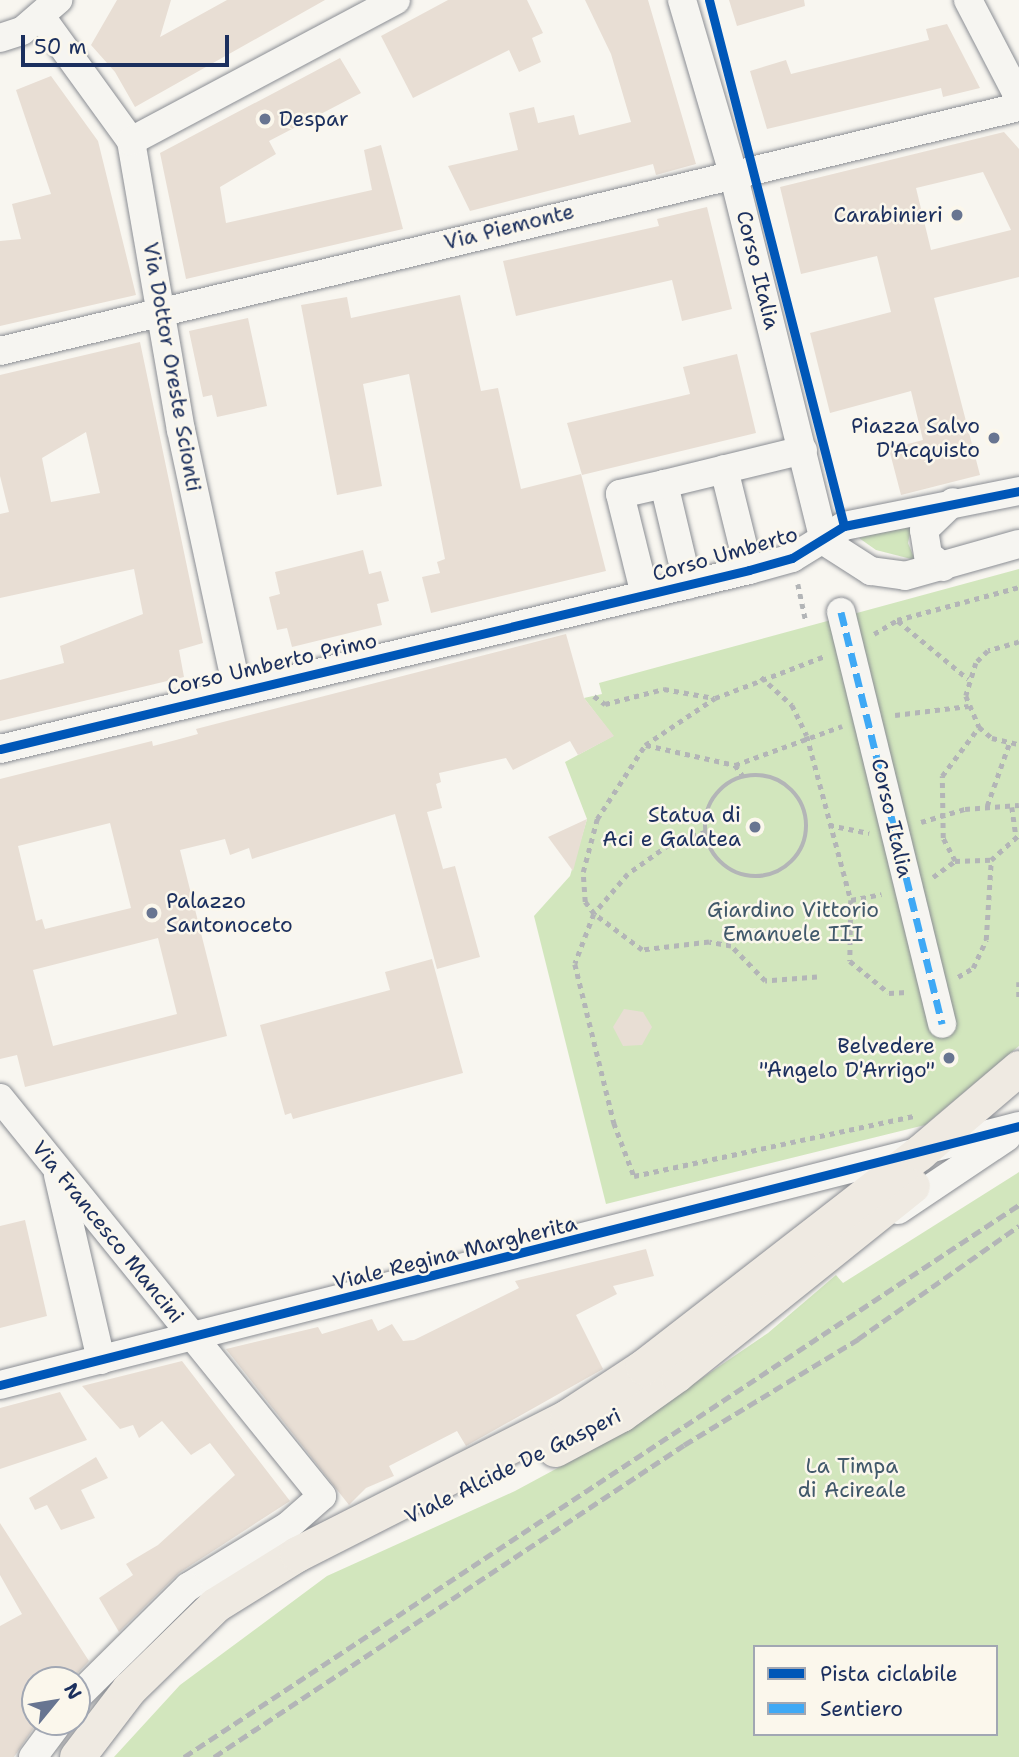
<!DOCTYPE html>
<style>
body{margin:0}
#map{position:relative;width:1019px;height:1757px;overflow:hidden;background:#f8f6f0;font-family:"Shantell Sans",sans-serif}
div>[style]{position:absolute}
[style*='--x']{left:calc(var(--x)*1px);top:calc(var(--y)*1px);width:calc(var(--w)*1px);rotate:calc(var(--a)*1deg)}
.green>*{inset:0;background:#d2e6bd}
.building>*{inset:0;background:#e8ded4}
.path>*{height:4.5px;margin-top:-2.25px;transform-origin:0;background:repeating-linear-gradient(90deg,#b3b5b7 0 5px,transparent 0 10px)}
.path>.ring{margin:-2.25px;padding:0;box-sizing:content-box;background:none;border:4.5px solid #b3b5b7;border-radius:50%}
.roads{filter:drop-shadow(0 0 2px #8b8e94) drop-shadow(0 0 2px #8b8e94)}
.minor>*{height:28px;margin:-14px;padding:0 14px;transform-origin:14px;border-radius:14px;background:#f6f5f1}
.major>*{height:35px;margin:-17.5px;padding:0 17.5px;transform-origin:17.5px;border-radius:17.5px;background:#efeae2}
.rail>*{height:5px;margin-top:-2.5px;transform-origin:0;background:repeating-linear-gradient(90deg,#b3b5b7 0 10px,transparent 0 15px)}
.quiet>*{height:7px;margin-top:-3.5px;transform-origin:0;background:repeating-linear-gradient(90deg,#3fa9f5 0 14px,transparent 0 21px)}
.cycleway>*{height:9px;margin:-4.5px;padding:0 4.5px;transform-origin:4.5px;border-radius:4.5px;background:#0057b8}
.dots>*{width:19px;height:19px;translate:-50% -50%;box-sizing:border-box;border:4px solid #fbf7ec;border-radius:50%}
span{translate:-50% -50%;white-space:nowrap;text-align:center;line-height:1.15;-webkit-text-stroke:5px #fbf7ec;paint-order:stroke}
.poi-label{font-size:21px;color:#1b2f5e}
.left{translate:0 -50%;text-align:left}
.right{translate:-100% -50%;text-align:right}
.street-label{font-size:21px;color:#1b2f5e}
.park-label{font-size:21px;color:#41596b}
.legend{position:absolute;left:753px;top:1645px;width:245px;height:91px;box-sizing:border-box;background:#fbf7ec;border:2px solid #a1a7b3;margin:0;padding:9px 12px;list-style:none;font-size:21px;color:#1b2f5e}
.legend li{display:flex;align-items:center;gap:14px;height:35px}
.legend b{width:35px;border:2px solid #a1a7b3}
.north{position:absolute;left:21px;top:1666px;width:70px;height:70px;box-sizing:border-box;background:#fbf7ec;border:2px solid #a1a7b3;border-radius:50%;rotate:60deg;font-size:19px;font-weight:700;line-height:28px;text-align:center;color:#1b2f5e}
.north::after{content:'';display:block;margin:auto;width:24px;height:32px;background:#687591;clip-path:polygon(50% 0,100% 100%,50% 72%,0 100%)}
.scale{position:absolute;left:21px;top:35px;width:208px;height:32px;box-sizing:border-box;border:4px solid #1b2f5e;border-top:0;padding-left:9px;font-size:21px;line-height:24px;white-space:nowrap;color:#1b2f5e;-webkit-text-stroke:5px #fbf7ec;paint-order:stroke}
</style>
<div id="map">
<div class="green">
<div style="clip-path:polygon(912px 524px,908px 543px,915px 560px,876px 550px,859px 538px)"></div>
<div style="clip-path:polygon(1019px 569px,1019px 1046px,925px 1125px,606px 1204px,534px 916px,570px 876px,587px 819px,565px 762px,613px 736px,584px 698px,602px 694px,599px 683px)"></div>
<div style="clip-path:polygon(evenodd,1019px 1172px,1019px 1757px,114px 1757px,180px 1685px,327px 1576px,515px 1491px,617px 1436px,768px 1333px,836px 1275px,843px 1283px,1019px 1172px,755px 1647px,996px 1647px,996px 1734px,755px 1734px,755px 1647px)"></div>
</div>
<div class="building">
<div style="clip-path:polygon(117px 0,171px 0,160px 37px,227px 0,325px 0,135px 107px,115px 72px,91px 45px)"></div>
<div style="clip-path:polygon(448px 0,527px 0,543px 33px,532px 38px,541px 62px,519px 72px,509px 50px,413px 98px,381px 36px)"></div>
<div style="clip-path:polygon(585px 0,648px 0,696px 164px,656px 175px,653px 164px,470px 211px,448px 166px,518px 150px,509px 113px,534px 107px,538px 123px,574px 115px,579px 135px,631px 122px,611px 54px)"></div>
<div style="clip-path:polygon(729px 0,804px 0,805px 6px,737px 26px)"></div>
<div style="clip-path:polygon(947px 24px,980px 88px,943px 97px,941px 88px,767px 129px,750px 71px,786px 60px,791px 74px,929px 40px,926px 29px)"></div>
<div style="clip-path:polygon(340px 58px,361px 93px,269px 141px,276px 154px,220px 187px,226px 223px,372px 190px,364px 150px,381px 145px,403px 229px,186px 279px,160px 153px)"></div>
<div style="clip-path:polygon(51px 76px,98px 141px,136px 295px,0 326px,0 241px,21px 239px,12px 204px,51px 194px,16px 90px)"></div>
<div style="clip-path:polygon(evenodd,1004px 132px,1019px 149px,1019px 277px,934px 298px,980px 475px,901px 495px,889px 449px,923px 440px,911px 391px,830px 413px,810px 333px,891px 312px,877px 256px,801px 274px,780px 187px,1004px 132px,983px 172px,1011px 230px,931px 250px,916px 188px,983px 172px)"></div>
<div style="clip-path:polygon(707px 207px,732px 309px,682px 321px,672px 280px,516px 316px,503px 261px,659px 226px,657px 219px)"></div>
<div style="clip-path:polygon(460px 295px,481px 391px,498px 388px,521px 489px,581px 474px,606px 571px,431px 613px,422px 577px,440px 573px,437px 562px,445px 559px,409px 374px,363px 384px,382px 486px,337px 495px,301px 305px,347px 297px,351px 318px)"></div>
<div style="clip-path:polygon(248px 318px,267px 406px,217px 417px,212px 395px,203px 397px,189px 331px)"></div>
<div style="clip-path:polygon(evenodd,140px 342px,203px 643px,179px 650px,184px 677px,0 721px,0 680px,64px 663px,60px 646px,143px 614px,134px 569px,0 598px,0 514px,9px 512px,0 476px,0 375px,140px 342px,86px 432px,100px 493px,51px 502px,42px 458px,86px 432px)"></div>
<div style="clip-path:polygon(737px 354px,756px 433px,582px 475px,567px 423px,690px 394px,683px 367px)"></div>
<div style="clip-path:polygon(363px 550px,369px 574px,381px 571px,389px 601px,377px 604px,382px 625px,292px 647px,287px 628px,277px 630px,269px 597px,280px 594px,275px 572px)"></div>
<div style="clip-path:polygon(evenodd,566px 634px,584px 698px,614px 736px,578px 755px,570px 741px,513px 770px,506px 758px,439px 773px,441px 782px,436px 784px,442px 808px,427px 812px,443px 869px,455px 866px,480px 957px,437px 969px,395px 814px,252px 859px,249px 848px,230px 855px,225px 839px,180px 850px,227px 1036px,25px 1087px,17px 1055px,0 1059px,0 779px,152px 741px,153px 746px,176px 740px,198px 734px,196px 729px,566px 634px,110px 823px,131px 908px,45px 929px,42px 919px,36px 921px,18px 846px,110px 823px,566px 634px,158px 938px,177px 1014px,53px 1046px,33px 970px,158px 938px)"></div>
<div style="clip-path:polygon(587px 819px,573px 871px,548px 837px)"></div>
<div style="clip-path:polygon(432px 959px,463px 1073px,293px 1119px,291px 1113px,285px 1115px,260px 1025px,390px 990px,385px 972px)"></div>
<div style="clip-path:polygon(624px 1009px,643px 1012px,652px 1027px,642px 1045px,623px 1046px,613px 1027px)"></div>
<div style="clip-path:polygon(25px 1220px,47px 1316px,0 1328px,0 1226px)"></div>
<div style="clip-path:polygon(646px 1249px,654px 1276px,613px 1286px,617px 1294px,576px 1315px,603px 1369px,466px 1446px,457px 1431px,389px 1466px,394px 1476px,366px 1488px,349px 1505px,226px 1349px,318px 1327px,322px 1334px,372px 1319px,378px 1331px,392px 1324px,403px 1341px,414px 1340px,519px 1288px,515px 1281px)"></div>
<div style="clip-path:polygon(182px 1361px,290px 1501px,179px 1573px,119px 1632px,99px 1598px,133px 1575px,126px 1564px,158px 1545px,235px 1475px,210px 1443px,191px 1455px,162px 1421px,139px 1438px,133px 1425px,120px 1429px,82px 1386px)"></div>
<div style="clip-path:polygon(60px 1392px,87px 1440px,0 1469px,0 1408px)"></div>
<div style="clip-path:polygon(96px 1457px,108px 1478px,81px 1490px,95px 1518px,61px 1530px,47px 1505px,35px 1510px,29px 1498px)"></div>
<div style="clip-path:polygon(0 1523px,89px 1661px,71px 1680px,35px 1680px,35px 1726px,14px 1757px,0 1757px,0 1626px,22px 1614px,0 1575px)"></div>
</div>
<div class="path">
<div style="--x:798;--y:584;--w:38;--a:78"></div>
<div style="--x:898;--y:621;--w:91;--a:39.6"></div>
<div style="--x:874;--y:634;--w:27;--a:-31"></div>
<div style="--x:897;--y:620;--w:126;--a:-15.1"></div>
<div style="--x:1019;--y:642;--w:32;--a:164"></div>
<div style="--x:988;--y:651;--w:17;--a:135"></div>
<div style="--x:976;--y:663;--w:34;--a:107"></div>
<div style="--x:966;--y:696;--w:34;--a:67"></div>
<div style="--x:979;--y:727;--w:17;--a:40"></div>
<div style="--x:992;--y:738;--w:28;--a:13"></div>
<div style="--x:761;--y:677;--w:42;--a:42.1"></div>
<div style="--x:792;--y:705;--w:34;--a:64"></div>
<div style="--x:807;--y:736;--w:170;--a:75"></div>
<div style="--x:851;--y:900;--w:61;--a:90.9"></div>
<div style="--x:850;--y:961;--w:50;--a:39.4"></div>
<div style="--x:889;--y:993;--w:18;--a:-3"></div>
<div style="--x:594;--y:696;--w:14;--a:36"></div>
<div style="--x:605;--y:704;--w:61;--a:-14.3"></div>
<div style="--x:664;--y:689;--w:51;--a:10.2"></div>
<div style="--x:895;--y:715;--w:74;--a:-7"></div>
<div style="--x:646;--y:745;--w:91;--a:12.7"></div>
<div style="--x:735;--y:765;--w:114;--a:-20"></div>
<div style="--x:735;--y:765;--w:14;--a:54"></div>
<div class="ring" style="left:705px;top:775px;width:97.5px;height:97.5px"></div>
<div style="--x:987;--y:806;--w:66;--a:-70.5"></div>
<div style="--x:1012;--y:807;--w:28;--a:82"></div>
<div style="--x:921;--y:822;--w:46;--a:-16.5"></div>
<div style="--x:965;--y:809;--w:54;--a:-4.2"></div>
<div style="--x:829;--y:825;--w:41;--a:11.3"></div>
<div style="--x:706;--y:832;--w:39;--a:161"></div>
<div style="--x:669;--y:845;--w:50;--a:144.7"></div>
<div style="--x:628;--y:874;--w:52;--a:130.4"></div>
<div style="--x:594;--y:914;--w:53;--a:110.8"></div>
<div style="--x:575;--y:964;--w:164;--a:76.2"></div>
<div style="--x:614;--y:1123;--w:57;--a:69.3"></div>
<div style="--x:634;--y:1176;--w:286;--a:-12.1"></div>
<div style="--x:955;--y:861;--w:36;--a:-2"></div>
<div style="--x:933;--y:877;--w:27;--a:-36"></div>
<div style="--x:955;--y:861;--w:26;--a:-118"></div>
<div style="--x:943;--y:838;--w:62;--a:-90.9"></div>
<div style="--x:942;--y:776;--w:61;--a:-52.9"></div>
<div style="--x:851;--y:900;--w:31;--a:-11"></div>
<div style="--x:817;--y:977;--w:52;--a:175.6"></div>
<div style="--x:765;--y:981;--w:49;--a:-134.2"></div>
<div style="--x:731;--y:946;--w:22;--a:-170"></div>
<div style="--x:709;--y:942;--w:67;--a:173.2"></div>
<div style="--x:642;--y:950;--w:60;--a:-143.1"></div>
<div style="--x:594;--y:914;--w:15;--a:-127"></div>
<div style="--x:585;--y:902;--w:30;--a:-94"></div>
<div style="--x:583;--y:872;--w:55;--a:-75.2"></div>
<div style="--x:597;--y:819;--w:88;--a:-57"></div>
<div style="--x:645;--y:745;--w:84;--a:-33.9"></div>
<div style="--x:715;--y:698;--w:118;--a:-20.9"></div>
<div style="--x:958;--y:977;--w:17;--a:-31"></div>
<div style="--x:973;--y:968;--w:31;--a:-65"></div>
<div style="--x:986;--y:940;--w:80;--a:-86.4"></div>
<div style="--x:991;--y:860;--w:38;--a:-42"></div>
<div style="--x:1019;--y:982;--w:17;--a:90"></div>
</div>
<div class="roads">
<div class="minor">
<div style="--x:682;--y:0;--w:180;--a:73.6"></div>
<div style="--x:733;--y:173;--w:379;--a:76.1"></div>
<div style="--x:968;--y:0;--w:110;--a:62.5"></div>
<div style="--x:42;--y:18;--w:152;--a:54.1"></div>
<div style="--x:131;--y:141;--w:293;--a:80.2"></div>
<div style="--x:181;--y:430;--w:265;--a:77.8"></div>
<div style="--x:0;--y:38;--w:23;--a:-18"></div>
<div style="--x:22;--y:31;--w:48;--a:-40.7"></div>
<div style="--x:131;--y:141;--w:300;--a:-28"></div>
<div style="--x:0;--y:351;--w:1048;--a:-13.47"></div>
<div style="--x:724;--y:469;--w:104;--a:76.1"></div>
<div style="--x:824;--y:541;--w:56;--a:32.6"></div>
<div style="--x:871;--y:571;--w:34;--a:8"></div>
<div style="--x:905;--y:576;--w:118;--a:-15.7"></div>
<div style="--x:943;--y:567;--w:19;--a:-141"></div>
<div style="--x:928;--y:555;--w:25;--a:-99"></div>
<div style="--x:924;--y:530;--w:40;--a:-44"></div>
<div style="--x:688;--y:585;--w:104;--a:-103.4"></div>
<div style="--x:664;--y:484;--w:143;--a:-13.7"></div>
<div style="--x:645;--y:595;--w:104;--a:-103.9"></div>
<div style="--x:620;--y:494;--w:45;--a:-12.8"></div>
<div style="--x:841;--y:612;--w:424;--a:76.2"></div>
<div style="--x:0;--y:749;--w:770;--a:-13.44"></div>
<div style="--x:749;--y:570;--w:45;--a:-15.6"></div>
<div style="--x:792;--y:558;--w:61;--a:-31.6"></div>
<div style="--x:844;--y:526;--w:178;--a:-11.3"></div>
<div style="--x:0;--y:1098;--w:512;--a:51.03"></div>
<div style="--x:322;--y:1496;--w:45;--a:138.6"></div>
<div style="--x:288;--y:1526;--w:117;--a:148.6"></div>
<div style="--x:188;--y:1587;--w:156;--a:135.3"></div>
<div style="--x:58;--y:1175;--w:190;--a:76.9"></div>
<div style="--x:898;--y:1210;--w:131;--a:-33.8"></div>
<div style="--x:0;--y:1385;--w:1051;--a:-14.26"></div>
<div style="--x:33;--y:1757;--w:44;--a:-53.4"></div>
</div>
<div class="major">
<div style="--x:555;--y:1449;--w:75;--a:-27.9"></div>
<div style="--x:621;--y:1414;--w:69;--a:-35.5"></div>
<div style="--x:677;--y:1374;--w:301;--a:-38.7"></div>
<div style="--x:77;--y:1757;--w:86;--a:-52.6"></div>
<div style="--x:129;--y:1689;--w:120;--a:-44.3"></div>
<div style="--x:215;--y:1605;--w:97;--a:-31.9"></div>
<div style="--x:297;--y:1554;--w:303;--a:-26.9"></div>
<div style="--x:567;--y:1417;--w:91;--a:-33.3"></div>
<div style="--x:643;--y:1367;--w:349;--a:-37.8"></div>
<div style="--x:919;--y:1153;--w:131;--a:-40.4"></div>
</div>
</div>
<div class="rail">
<div style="--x:184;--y:1757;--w:1001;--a:-33.47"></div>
<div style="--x:214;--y:1757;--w:564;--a:-33.58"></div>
<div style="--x:684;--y:1445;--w:204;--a:-31.3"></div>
<div style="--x:858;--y:1339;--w:197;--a:-35.1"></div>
</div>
<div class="quiet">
<div style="--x:841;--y:612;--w:424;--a:76.2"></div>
</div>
<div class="cycleway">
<div style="--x:709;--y:0;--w:543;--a:75.61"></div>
<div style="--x:0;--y:749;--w:770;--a:-13.44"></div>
<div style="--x:749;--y:570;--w:45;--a:-15.6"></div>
<div style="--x:792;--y:558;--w:61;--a:-31.6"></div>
<div style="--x:844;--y:526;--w:178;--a:-11.3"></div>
<div style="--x:0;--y:1385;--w:1051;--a:-14.26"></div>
</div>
<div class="dots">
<div style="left:265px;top:119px;background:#687591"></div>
<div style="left:957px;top:215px;background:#687591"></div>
<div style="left:994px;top:438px;background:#687591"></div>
<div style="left:755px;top:827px;background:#687591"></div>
<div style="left:152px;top:913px;background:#687591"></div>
<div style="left:949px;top:1058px;background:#687591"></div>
</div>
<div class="poi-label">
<span class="left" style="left:279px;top:119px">Despar</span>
<span class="right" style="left:943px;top:215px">Carabinieri</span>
<span class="right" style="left:980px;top:438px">Piazza Salvo<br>D'Acquisto</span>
<span class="right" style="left:741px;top:827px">Statua di<br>Aci e Galatea</span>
<span class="left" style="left:166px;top:913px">Palazzo<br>Santonoceto</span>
<span class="right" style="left:935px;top:1058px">Belvedere<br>"Angelo D'Arrigo"</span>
</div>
<div class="street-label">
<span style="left:509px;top:227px;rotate:-14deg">Via Piemonte</span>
<span style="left:758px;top:270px;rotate:76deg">Corso Italia</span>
<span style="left:172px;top:367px;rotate:80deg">Via Dottor Oreste Scionti</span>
<span style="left:725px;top:554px;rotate:-16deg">Corso Umberto</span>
<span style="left:272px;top:664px;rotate:-13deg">Corso Umberto Primo</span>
<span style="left:892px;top:818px;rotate:77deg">Corso Italia</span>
<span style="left:108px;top:1232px;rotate:51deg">Via Francesco Mancini</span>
<span style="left:455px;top:1253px;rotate:-14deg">Viale Regina Margherita</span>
<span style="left:513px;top:1466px;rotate:-26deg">Viale Alcide De Gasperi</span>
</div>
<div class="park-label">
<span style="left:793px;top:922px">Giardino Vittorio<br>Emanuele III</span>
<span style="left:852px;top:1478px">La Timpa<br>di Acireale</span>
</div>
<ul class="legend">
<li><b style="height:9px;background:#0057b8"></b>Pista ciclabile</li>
<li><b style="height:9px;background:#3fa9f5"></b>Sentiero</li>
</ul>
<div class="north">N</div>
<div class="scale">50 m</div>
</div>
